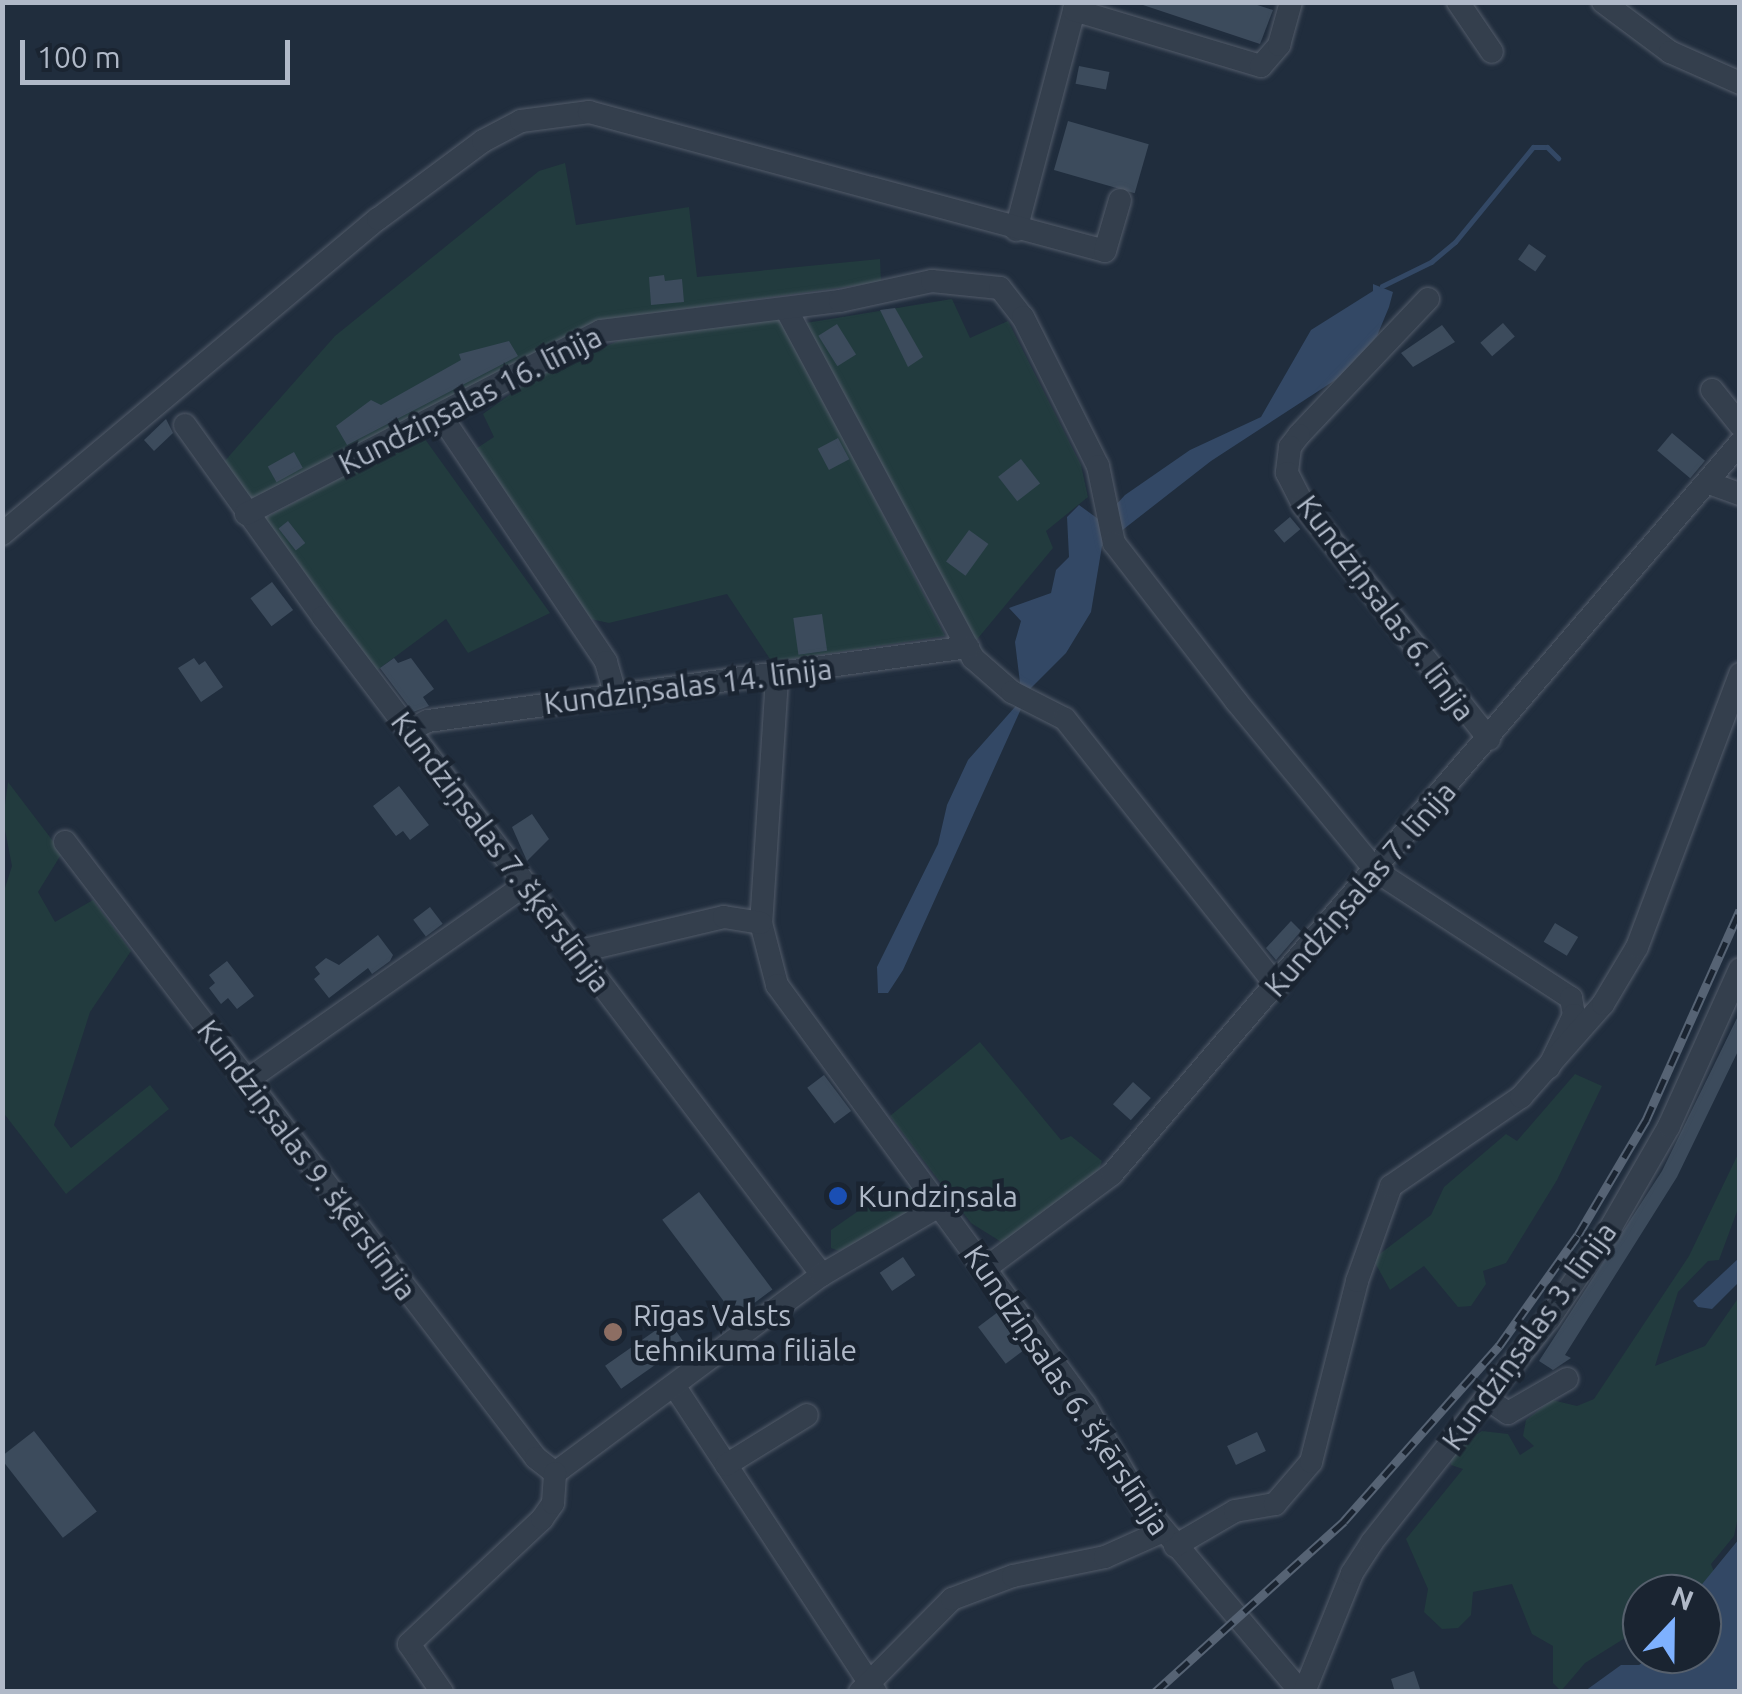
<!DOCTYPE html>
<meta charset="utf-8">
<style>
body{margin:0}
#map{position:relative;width:1742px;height:1694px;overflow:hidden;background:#202d3d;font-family:Ubuntu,sans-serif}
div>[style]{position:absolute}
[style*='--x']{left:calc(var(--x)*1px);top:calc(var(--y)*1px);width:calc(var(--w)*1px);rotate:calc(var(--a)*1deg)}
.green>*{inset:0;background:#223b3e}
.water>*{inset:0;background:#334865}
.stream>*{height:5px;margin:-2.5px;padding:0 2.5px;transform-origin:2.5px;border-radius:2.5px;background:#334865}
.building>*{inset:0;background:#3c4b5c;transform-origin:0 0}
.roads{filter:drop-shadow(0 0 2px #535c6a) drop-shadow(0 0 2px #535c6a)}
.minor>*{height:22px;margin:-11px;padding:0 11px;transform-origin:11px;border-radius:11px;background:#343f4d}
.rail>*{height:9px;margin-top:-4.5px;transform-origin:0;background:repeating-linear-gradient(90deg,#1a2431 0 15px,#566374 0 30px);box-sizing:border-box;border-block:2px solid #566374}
.dots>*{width:28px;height:28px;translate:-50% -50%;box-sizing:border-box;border:5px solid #1a2431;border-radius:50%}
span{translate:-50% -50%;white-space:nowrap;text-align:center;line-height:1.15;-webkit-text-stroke:9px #1a2431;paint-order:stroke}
.street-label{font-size:30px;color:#b0b9c8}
.poi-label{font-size:30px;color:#b0b9c8}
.left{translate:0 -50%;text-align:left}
.frame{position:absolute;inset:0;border:5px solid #b0b9c8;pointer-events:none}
.north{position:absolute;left:1622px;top:1574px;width:100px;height:100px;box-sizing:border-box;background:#1a2431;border:2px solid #56606d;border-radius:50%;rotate:22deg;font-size:28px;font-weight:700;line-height:40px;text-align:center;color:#b0b9c8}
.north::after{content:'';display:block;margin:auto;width:35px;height:45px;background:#7eb1ff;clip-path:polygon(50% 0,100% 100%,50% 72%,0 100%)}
.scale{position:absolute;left:20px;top:40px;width:270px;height:45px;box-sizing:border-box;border:5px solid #b0b9c8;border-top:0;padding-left:12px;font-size:30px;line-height:35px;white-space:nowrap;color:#b0b9c8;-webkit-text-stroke:8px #1a2431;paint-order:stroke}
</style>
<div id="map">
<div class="green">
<div style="clip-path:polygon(565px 163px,576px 225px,689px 207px,697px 277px,880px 259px,881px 282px,597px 321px,247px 505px,223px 463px,335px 336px,539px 171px)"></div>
<div style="clip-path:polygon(952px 299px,970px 338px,1008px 321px,1081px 465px,1088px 497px,1046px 531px,1053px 548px,974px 643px,800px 324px)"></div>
<div style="clip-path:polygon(782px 318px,945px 636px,772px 662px,727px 594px,609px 623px,581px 617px,471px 452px,494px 437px,483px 414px,537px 375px,623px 339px)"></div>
<div style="clip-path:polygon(422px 435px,550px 613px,468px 653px,446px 619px,376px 671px,261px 520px)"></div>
<div style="clip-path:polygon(8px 782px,62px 853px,38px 892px,55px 922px,93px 900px,131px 951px,90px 1012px,54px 1125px,71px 1148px,150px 1085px,169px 1109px,66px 1194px,2px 1111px,2px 897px,12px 866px,3px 820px)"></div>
<div style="clip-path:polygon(980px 1042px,1061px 1140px,1071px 1136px,1102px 1161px,1097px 1174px,1003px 1243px,971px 1223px,890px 1116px)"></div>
<div style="clip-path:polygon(1575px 1074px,1602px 1086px,1557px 1180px,1506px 1263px,1483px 1271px,1486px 1284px,1471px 1306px,1458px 1307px,1424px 1266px,1390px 1290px,1373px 1259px,1431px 1215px,1444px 1187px,1506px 1134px,1517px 1141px)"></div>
<div style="clip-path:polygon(1739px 1152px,1739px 1206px,1719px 1260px,1708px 1261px,1678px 1292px,1655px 1366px,1705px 1346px,1739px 1297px,1739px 1512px,1734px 1536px,1711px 1564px,1716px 1577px,1705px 1592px,1685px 1586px,1676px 1594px,1642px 1594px,1642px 1618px,1633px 1633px,1585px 1663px,1561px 1691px,1553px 1683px,1553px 1646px,1532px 1634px,1512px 1584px,1473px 1592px,1471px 1615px,1458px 1628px,1442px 1629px,1424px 1612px,1428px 1589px,1406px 1539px,1463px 1469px,1451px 1465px,1450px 1451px,1482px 1431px,1508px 1434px,1520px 1455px,1534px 1446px,1523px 1436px,1526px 1420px,1552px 1400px,1577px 1406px,1594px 1399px,1689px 1256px)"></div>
<div style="clip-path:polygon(911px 1188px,919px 1200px,907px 1216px,839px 1251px,831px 1248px,831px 1230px,890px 1189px)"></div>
</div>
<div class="water">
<div style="clip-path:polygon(1373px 284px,1393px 292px,1389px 307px,1377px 336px,1343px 375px,1211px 461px,1102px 546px,1091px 612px,1066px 653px,1030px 689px,903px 970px,888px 993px,878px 993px,877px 967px,938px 844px,947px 805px,968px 760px,1022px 699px,1015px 642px,1021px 621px,1009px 608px,1051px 593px,1056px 570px,1069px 557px,1067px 517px,1079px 505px,1101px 521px,1125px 495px,1190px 450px,1261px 417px,1311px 330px,1373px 291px)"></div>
<div style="clip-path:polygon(1739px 1258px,1739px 1282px,1712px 1309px,1698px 1307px,1693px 1301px)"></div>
<div style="clip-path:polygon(1739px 1539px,1739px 1691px,1585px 1691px,1621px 1665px,1639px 1665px,1656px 1654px,1702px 1654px,1702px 1594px,1694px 1594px)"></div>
</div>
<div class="stream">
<div style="--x:1382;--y:286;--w:55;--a:-26.1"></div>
<div style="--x:1431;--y:262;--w:31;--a:-40"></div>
<div style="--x:1455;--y:242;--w:123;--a:-50.6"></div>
<div style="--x:1533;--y:147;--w:14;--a:0"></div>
<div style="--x:1547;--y:147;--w:16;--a:45"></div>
</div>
<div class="building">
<div style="clip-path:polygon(1134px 2px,1248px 2px,1273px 10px,1260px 44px)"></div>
<div style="left:1079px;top:66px;width:31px;height:18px;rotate:11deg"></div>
<div style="left:1068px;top:121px;width:84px;height:51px;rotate:16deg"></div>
<div style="left:1529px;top:244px;width:21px;height:19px;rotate:35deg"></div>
<div style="clip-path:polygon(664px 275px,665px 281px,682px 279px,684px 302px,651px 305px,649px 277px)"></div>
<div style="clip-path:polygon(895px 308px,923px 357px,908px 367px,880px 310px)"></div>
<div style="left:1503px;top:323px;width:18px;height:30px;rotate:49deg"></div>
<div style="left:837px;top:324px;width:36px;height:22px;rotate:58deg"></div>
<div style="clip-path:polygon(1442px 325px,1455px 342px,1413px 367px,1401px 353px)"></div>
<div style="clip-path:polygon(509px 341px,518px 356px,347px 445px,336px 426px,371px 400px,381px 405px,461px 360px,459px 354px)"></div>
<div style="clip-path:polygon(166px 419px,173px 433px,154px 451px,144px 440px)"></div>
<div style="left:1672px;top:433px;width:43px;height:23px;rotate:40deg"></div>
<div style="left:838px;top:438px;width:24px;height:23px;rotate:62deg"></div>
<div style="left:294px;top:452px;width:18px;height:30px;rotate:61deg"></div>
<div style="left:1021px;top:459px;width:31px;height:29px;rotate:52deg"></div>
<div style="left:1290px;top:517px;width:16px;height:21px;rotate:50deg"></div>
<div style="left:288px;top:521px;width:28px;height:12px;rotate:52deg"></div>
<div style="left:969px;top:530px;width:24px;height:39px;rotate:36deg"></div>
<div style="left:272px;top:582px;width:35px;height:27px;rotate:53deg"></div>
<div style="left:822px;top:614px;width:37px;height:29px;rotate:82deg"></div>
<div style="clip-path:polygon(194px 658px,199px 665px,205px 661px,223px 687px,201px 702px,178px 668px)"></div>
<div style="clip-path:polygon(394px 658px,398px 663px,411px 658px,434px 689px,423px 697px,429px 706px,413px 712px,380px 668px)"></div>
<div style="clip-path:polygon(399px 786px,429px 825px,410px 840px,403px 831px,396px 836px,373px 806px)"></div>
<div style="clip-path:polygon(532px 814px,549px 839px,527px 861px,512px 827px)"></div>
<div style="left:430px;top:907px;width:21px;height:21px;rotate:53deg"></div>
<div style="clip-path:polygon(1291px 921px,1301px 931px,1276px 960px,1266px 948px)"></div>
<div style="left:1555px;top:923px;width:27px;height:22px;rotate:31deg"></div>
<div style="clip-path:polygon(378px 935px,393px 955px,390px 961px,372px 974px,368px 968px,329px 998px,314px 979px,320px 974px,315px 967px,326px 958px,339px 965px)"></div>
<div style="clip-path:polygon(227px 961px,254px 996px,237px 1009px,228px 998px,221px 1004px,209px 988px,215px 983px,209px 975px)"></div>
<div style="clip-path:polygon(1740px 1012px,1740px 1047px,1677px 1177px,1565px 1355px,1571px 1358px,1553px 1370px,1539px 1361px,1662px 1171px)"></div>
<div style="left:824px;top:1075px;width:45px;height:21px;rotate:53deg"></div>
<div style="left:1133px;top:1082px;width:24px;height:30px;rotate:42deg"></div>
<div style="left:699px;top:1192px;width:122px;height:46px;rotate:53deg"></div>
<div style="left:903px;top:1257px;width:22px;height:28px;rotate:56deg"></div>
<div style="left:998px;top:1312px;width:46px;height:25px;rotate:53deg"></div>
<div style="left:669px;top:1321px;width:28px;height:78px;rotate:55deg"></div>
<div style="left:34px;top:1431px;width:102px;height:43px;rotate:52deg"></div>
<div style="left:1257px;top:1432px;width:21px;height:33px;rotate:65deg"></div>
<div style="clip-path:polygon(1414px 1671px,1421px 1692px,1395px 1692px,1391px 1679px)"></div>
</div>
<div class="roads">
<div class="minor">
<div style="--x:1458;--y:2;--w:60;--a:55.8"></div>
<div style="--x:1603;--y:2;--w:84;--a:36.7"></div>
<div style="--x:1670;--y:52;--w:77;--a:23.9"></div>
<div style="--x:1016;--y:230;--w:228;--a:-75.2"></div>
<div style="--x:1074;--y:10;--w:195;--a:16.7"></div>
<div style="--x:1261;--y:66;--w:28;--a:-49"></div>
<div style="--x:1279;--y:45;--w:45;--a:-74.4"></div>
<div style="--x:1428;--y:299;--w:187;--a:133.5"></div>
<div style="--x:1299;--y:435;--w:15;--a:127"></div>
<div style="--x:1290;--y:447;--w:26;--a:97"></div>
<div style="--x:1287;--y:473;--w:36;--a:63"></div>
<div style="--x:1303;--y:505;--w:299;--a:51.5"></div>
<div style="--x:786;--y:309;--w:396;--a:61.8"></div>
<div style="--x:973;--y:658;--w:52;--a:41.1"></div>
<div style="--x:1012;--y:692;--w:59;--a:27"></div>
<div style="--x:1065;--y:719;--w:341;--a:51.6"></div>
<div style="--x:1712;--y:390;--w:45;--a:51.3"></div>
<div style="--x:441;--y:416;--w:296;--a:56.1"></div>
<div style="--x:606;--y:662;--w:32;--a:74"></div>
<div style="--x:185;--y:425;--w:236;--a:54.3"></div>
<div style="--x:323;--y:617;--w:826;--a:52.82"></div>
<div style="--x:1709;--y:483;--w:33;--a:20"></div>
<div style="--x:246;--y:514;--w:399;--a:-27.3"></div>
<div style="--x:601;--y:331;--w:241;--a:-7.2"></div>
<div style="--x:840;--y:301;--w:94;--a:-12.3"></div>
<div style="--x:932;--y:281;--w:68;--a:5.9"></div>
<div style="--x:1000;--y:288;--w:37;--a:52"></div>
<div style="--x:1023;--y:317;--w:167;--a:63.3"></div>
<div style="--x:1098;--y:466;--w:79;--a:78.3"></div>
<div style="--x:1114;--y:543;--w:200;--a:52.3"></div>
<div style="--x:1236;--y:701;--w:220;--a:50.5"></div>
<div style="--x:1376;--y:871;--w:233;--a:33.1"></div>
<div style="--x:1571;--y:998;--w:17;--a:80"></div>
<div style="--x:1574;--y:1015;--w:58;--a:115.7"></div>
<div style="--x:2;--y:534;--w:491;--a:-40"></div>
<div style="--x:378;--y:219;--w:131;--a:-36.6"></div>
<div style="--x:483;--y:141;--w:43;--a:-27.8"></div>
<div style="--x:521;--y:121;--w:69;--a:-7.5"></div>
<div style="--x:589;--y:112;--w:534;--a:15.08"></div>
<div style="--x:1105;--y:251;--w:53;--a:-73.6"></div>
<div style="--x:777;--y:678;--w:246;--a:93.7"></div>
<div style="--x:761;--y:923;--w:64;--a:75.5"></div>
<div style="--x:777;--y:985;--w:521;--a:53.75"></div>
<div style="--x:1085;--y:1405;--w:114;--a:60.1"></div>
<div style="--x:1142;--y:1504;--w:246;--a:49.8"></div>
<div style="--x:410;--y:730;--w:20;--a:-27"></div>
<div style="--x:428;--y:721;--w:545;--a:-7.8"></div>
<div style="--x:65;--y:842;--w:775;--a:52.6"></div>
<div style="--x:536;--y:1458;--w:24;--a:38"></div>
<div style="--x:576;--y:952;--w:152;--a:-13.3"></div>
<div style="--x:724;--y:917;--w:37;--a:9"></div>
<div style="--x:246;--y:1081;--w:342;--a:-35.1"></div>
<div style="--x:986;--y:1268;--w:157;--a:-36.7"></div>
<div style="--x:1112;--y:1174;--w:964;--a:-49.33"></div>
<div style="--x:675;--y:1387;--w:365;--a:56.7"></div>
<div style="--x:1487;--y:1399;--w:25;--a:34"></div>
<div style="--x:1508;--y:1413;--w:68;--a:-30"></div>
<div style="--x:726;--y:1465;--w:95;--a:-31.7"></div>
<div style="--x:555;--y:1473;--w:332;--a:-36.6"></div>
<div style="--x:822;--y:1275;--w:136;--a:-30.5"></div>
<div style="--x:1175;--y:1546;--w:69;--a:-30.3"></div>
<div style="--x:1235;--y:1511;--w:41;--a:-9.9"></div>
<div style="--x:1275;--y:1504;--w:55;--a:-49.4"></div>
<div style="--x:1311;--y:1462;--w:187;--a:-75.7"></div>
<div style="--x:1357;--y:1281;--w:101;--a:-70.3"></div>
<div style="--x:1391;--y:1186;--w:158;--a:-34.4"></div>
<div style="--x:1521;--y:1097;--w:124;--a:-48.6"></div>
<div style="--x:1603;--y:1004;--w:66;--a:-59.2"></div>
<div style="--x:1637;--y:947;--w:292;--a:-69.3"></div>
<div style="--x:442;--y:1692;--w:58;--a:-124.5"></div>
<div style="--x:409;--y:1644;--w:183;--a:-43.2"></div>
<div style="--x:542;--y:1519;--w:19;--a:-55"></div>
<div style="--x:553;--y:1503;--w:30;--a:-86"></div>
<div style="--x:860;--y:1692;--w:131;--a:-45.3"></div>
<div style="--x:952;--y:1599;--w:65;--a:-20.7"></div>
<div style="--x:1013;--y:1576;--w:94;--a:-11.7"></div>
<div style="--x:1105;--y:1557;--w:64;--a:-24.1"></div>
<div style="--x:1304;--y:1692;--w:128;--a:-68"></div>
<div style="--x:1352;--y:1573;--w:37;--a:-57"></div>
<div style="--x:1372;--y:1542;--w:285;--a:-51.6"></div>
<div style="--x:1549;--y:1319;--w:111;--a:-56"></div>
<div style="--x:1611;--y:1227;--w:116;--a:-60.1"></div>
<div style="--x:1669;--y:1126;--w:172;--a:-65.7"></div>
</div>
</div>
<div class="rail">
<div style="--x:1155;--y:1692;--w:255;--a:-42.1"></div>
<div style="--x:1344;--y:1521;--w:234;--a:-48.5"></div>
<div style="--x:1499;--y:1346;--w:136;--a:-54.6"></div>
<div style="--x:1578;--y:1235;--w:134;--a:-59.4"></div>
<div style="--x:1646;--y:1120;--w:230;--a:-65.9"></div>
</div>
<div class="dots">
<div style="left:838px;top:1196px;background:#1a4fb4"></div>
<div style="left:613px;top:1332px;background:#8d6e63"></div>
</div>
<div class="street-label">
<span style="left:470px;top:400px;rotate:-27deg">Kundziņsalas 16. līnija</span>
<span style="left:1386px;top:608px;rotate:53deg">Kundziņsalas 6. līnija</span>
<span style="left:688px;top:686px;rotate:-7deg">Kundziņsalas 14. līnija</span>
<span style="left:501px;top:852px;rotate:53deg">Kundziņsalas 7. šķērslīnija</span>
<span style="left:1360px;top:889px;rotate:-49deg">Kundziņsalas 7. līnija</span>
<span style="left:307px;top:1160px;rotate:53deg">Kundziņsalas 9. šķērslīnija</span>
<span style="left:1529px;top:1336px;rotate:-54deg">Kundziņsalas 3. līnija</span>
<span style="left:1067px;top:1390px;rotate:56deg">Kundziņsalas 6. šķērslīnija</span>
</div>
<div class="poi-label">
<span class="left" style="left:858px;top:1196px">Kundziņsala</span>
<span class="left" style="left:633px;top:1332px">Rīgas Valsts<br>tehnikuma filiāle</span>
</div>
<div class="frame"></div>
<div class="north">N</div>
<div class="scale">100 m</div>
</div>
